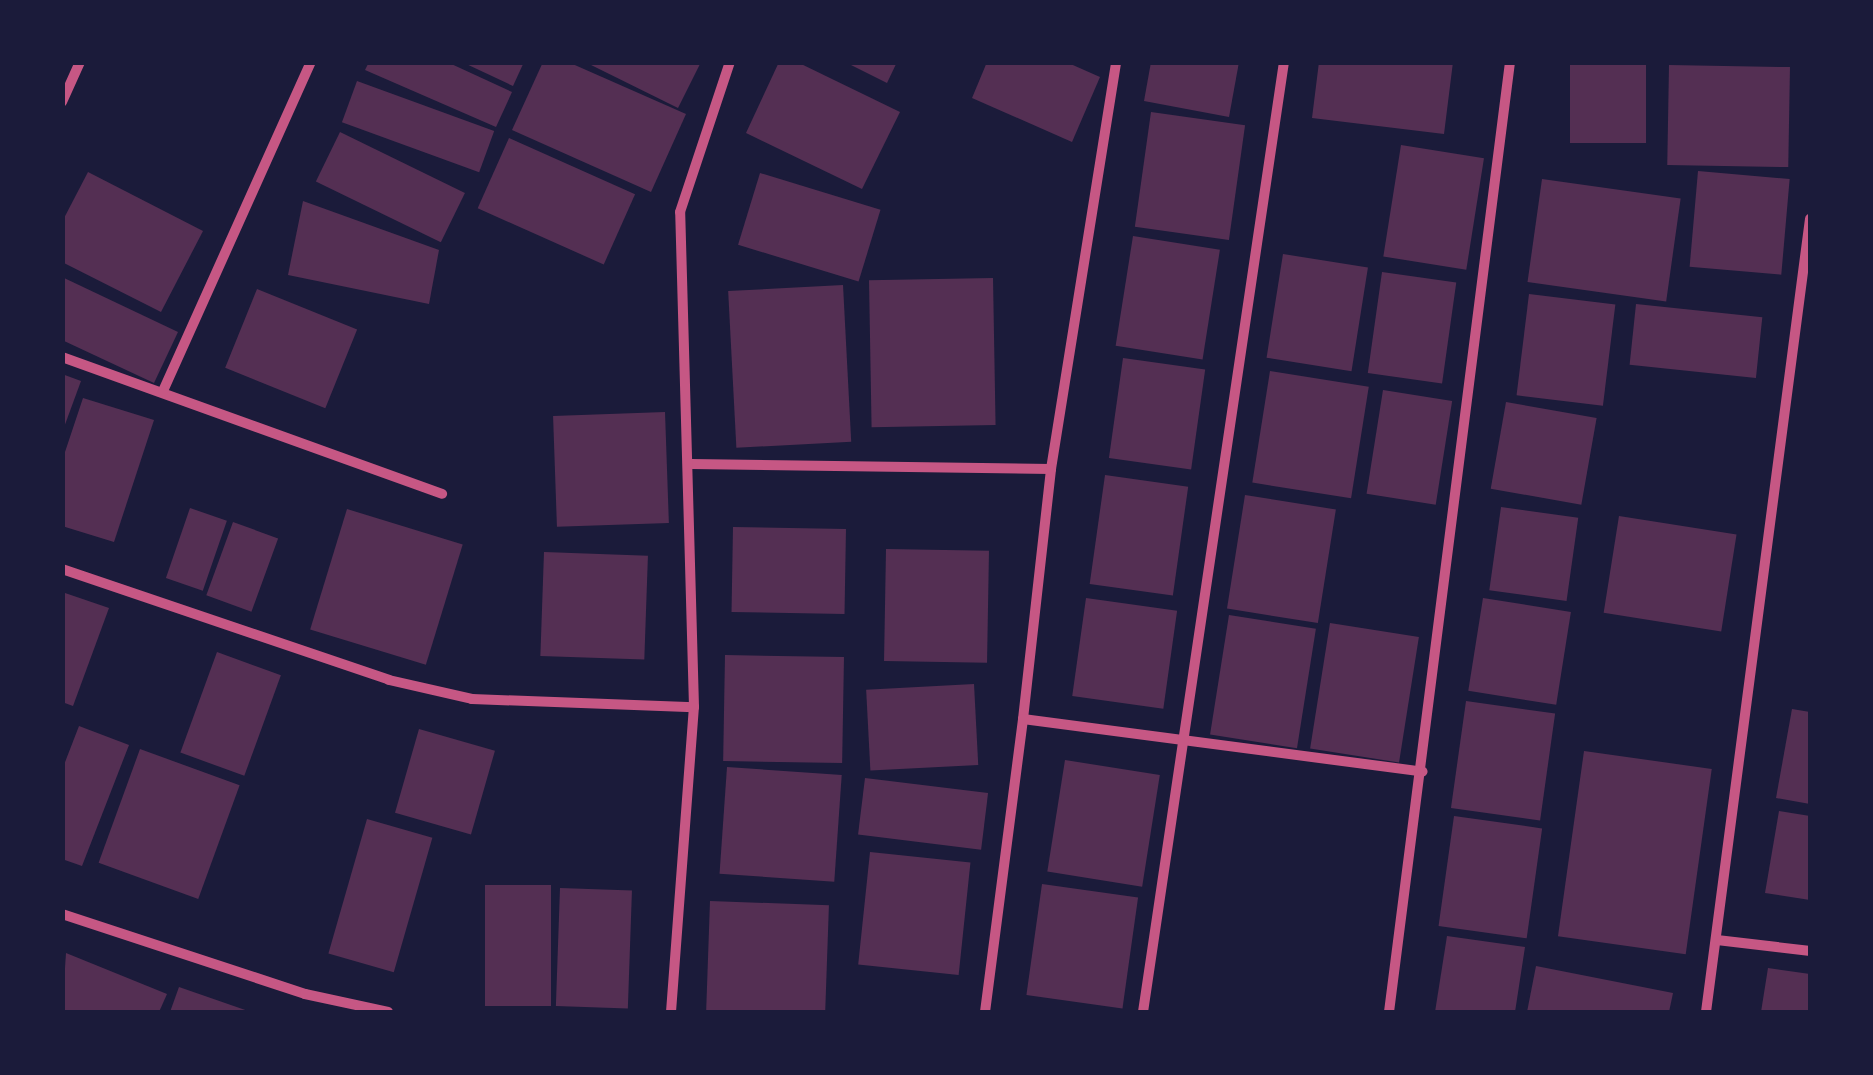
<!DOCTYPE html>
<style>
body{margin:0}
#map{position:relative;width:1873px;height:1075px;overflow:hidden;background:#1b1b3a;font-family:"Source Sans 3",sans-serif}
div>[style]{position:absolute}
[style*='--x']{left:calc(var(--x)*1px);top:calc(var(--y)*1px);width:calc(var(--w)*1px);rotate:calc(var(--a)*1deg)}
.building>*{inset:0;background:#542f53;transform-origin:0 0}
.minor>*{height:10px;margin:-5px;padding:0 5px;transform-origin:5px;border-radius:5px;background:#c65784}
span{translate:-50% -50%;white-space:nowrap;text-align:center;line-height:1.15;-webkit-text-stroke:9px #1b1b3a;paint-order:stroke}
.frame{position:absolute;inset:0;border:65px solid #1b1b3a;pointer-events:none}
</style>
<div id="map">
<div class="building">
<div style="clip-path:polygon(369px 62px,447px 62px,512px 92px,496px 127px,365px 70px)"></div>
<div style="clip-path:polygon(462px 62px,524px 62px,513px 86px)"></div>
<div style="clip-path:polygon(543px 62px,568px 62px,686px 114px,651px 192px,512px 130px)"></div>
<div style="clip-path:polygon(585px 62px,701px 62px,678px 108px)"></div>
<div style="clip-path:polygon(779px 62px,797px 62px,900px 112px,862px 189px,746px 133px)"></div>
<div style="clip-path:polygon(845px 62px,897px 62px,887px 83px)"></div>
<div style="clip-path:polygon(987px 62px,1066px 62px,1100px 77px,1072px 142px,972px 98px)"></div>
<div style="clip-path:polygon(1151px 62px,1239px 62px,1229px 117px,1144px 101px)"></div>
<div style="clip-path:polygon(1319px 62px,1453px 62px,1444px 134px,1312px 118px)"></div>
<div style="left:1570px;top:62px;width:76px;height:81px"></div>
<div style="left:1669px;top:65px;width:121px;height:100px;rotate:1deg"></div>
<div style="left:357px;top:81px;width:146px;height:44px;rotate:20deg"></div>
<div style="left:1151px;top:112px;width:95px;height:116px;rotate:8deg"></div>
<div style="left:340px;top:132px;width:139px;height:55px;rotate:26deg"></div>
<div style="left:509px;top:138px;width:138px;height:77px;rotate:24deg"></div>
<div style="left:1401px;top:145px;width:84px;height:113px;rotate:9deg"></div>
<div style="left:1698px;top:171px;width:92px;height:96px;rotate:5deg"></div>
<div style="clip-path:polygon(88px 172px,203px 231px,161px 312px,62px 262px,62px 222px)"></div>
<div style="left:760px;top:173px;width:126px;height:75px;rotate:17deg"></div>
<div style="left:1542px;top:179px;width:140px;height:104px;rotate:8deg"></div>
<div style="clip-path:polygon(303px 201px,439px 250px,429px 304px,288px 275px)"></div>
<div style="left:1133px;top:236px;width:88px;height:111px;rotate:9deg"></div>
<div style="left:1283px;top:254px;width:86px;height:105px;rotate:9deg"></div>
<div style="left:1382px;top:272px;width:75px;height:102px;rotate:8deg"></div>
<div style="clip-path:polygon(62px 277px,178px 332px,154px 383px,62px 340px)"></div>
<div style="left:993px;top:278px;width:147px;height:124px;rotate:89deg"></div>
<div style="left:843px;top:285px;width:157px;height:115px;rotate:87deg"></div>
<div style="left:257px;top:289px;width:108px;height:85px;rotate:22deg"></div>
<div style="left:1529px;top:294px;width:87px;height:102px;rotate:7deg"></div>
<div style="left:1636px;top:304px;width:127px;height:61px;rotate:6deg"></div>
<div style="left:1123px;top:358px;width:83px;height:101px;rotate:8deg"></div>
<div style="left:1270px;top:371px;width:100px;height:113px;rotate:9deg"></div>
<div style="clip-path:polygon(62px 374px,81px 381px,63px 430px,62px 430px)"></div>
<div style="left:1383px;top:390px;width:70px;height:105px;rotate:9deg"></div>
<div style="clip-path:polygon(83px 398px,154px 420px,114px 542px,62px 526px,62px 461px)"></div>
<div style="left:1506px;top:402px;width:92px;height:88px;rotate:10deg"></div>
<div style="left:665px;top:412px;width:111px;height:112px;rotate:88deg"></div>
<div style="left:1105px;top:475px;width:84px;height:110px;rotate:8deg"></div>
<div style="left:1245px;top:495px;width:92px;height:115px;rotate:9deg"></div>
<div style="left:1501px;top:507px;width:78px;height:84px;rotate:8deg"></div>
<div style="left:190px;top:508px;width:39px;height:74px;rotate:19deg"></div>
<div style="left:347px;top:509px;width:121px;height:126px;rotate:17deg"></div>
<div style="left:1619px;top:516px;width:119px;height:98px;rotate:9deg"></div>
<div style="left:233px;top:522px;width:48px;height:78px;rotate:20deg"></div>
<div style="left:733px;top:527px;width:113px;height:85px;rotate:1deg"></div>
<div style="left:886px;top:549px;width:103px;height:112px;rotate:1deg"></div>
<div style="left:544px;top:552px;width:104px;height:104px;rotate:2deg"></div>
<div style="clip-path:polygon(65px 593px,109px 608px,73px 706px,62px 702px)"></div>
<div style="left:1086px;top:598px;width:92px;height:99px;rotate:8deg"></div>
<div style="left:1483px;top:598px;width:89px;height:94px;rotate:9deg"></div>
<div style="left:1229px;top:615px;width:88px;height:121px;rotate:9deg"></div>
<div style="left:1330px;top:623px;width:90px;height:127px;rotate:9deg"></div>
<div style="left:217px;top:652px;width:68px;height:107px;rotate:20deg"></div>
<div style="left:725px;top:655px;width:119px;height:106px;rotate:1deg"></div>
<div style="left:974px;top:684px;width:81px;height:108px;rotate:87deg"></div>
<div style="left:1466px;top:701px;width:90px;height:108px;rotate:8deg"></div>
<div style="clip-path:polygon(1792px 709px,1810px 712px,1810px 804px,1776px 798px)"></div>
<div style="clip-path:polygon(79px 726px,129px 745px,82px 866px,62px 859px,62px 770px)"></div>
<div style="left:419px;top:729px;width:79px;height:87px;rotate:16deg"></div>
<div style="left:140px;top:749px;width:106px;height:121px;rotate:20deg"></div>
<div style="left:1584px;top:751px;width:129px;height:187px;rotate:8deg"></div>
<div style="left:1065px;top:760px;width:96px;height:113px;rotate:9deg"></div>
<div style="left:727px;top:767px;width:115px;height:107px;rotate:4deg"></div>
<div style="left:865px;top:778px;width:124px;height:57px;rotate:7deg"></div>
<div style="clip-path:polygon(1779px 811px,1810px 816px,1810px 900px,1765px 893px)"></div>
<div style="left:1454px;top:816px;width:89px;height:111px;rotate:8deg"></div>
<div style="left:367px;top:819px;width:68px;height:140px;rotate:16deg"></div>
<div style="left:870px;top:852px;width:101px;height:113px;rotate:6deg"></div>
<div style="left:1042px;top:884px;width:97px;height:112px;rotate:8deg"></div>
<div style="left:485px;top:885px;width:66px;height:121px"></div>
<div style="left:560px;top:888px;width:72px;height:118px;rotate:2deg"></div>
<div style="left:710px;top:901px;width:119px;height:110px;rotate:2deg"></div>
<div style="clip-path:polygon(1447px 936px,1525px 947px,1515px 1012px,1435px 1012px)"></div>
<div style="clip-path:polygon(66px 953px,167px 994px,159px 1012px,62px 1012px)"></div>
<div style="clip-path:polygon(1536px 966px,1673px 993px,1669px 1012px,1527px 1012px)"></div>
<div style="clip-path:polygon(1768px 968px,1810px 974px,1810px 1012px,1761px 1012px)"></div>
<div style="clip-path:polygon(179px 987px,251px 1012px,170px 1012px)"></div>
</div>
<div class="minor">
<div style="--x:62;--y:102;--w:44;--a:-65.8"></div>
<div style="--x:62;--y:357;--w:404;--a:19.8"></div>
<div style="--x:163;--y:391;--w:361;--a:-65.8"></div>
<div style="--x:691;--y:464;--w:360;--a:0.8"></div>
<div style="--x:1051;--y:469;--w:412;--a:-80.9"></div>
<div style="--x:62;--y:569;--w:345;--a:18.7"></div>
<div style="--x:389;--y:680;--w:85;--a:12.9"></div>
<div style="--x:472;--y:699;--w:222;--a:2.1"></div>
<div style="--x:1023;--y:719;--w:252;--a:-83.6"></div>
<div style="--x:62;--y:914;--w:256;--a:18.2"></div>
<div style="--x:305;--y:994;--w:85;--a:12.2"></div>
<div style="--x:1717;--y:940;--w:94;--a:6.7"></div>
<div style="--x:671;--y:1012;--w:306;--a:-85.7"></div>
<div style="--x:694;--y:707;--w:495;--a:-91.6"></div>
<div style="--x:680;--y:212;--w:158;--a:-71.6"></div>
<div style="--x:985;--y:1012;--w:295;--a:-82.6"></div>
<div style="--x:1023;--y:719;--w:403;--a:7.5"></div>
<div style="--x:1143;--y:1012;--w:960;--a:-81.56"></div>
<div style="--x:1389;--y:1012;--w:958;--a:-82.74"></div>
<div style="--x:1706;--y:1012;--w:800;--a:-82.53"></div>
</div>
<div class="frame"></div>
</div>
